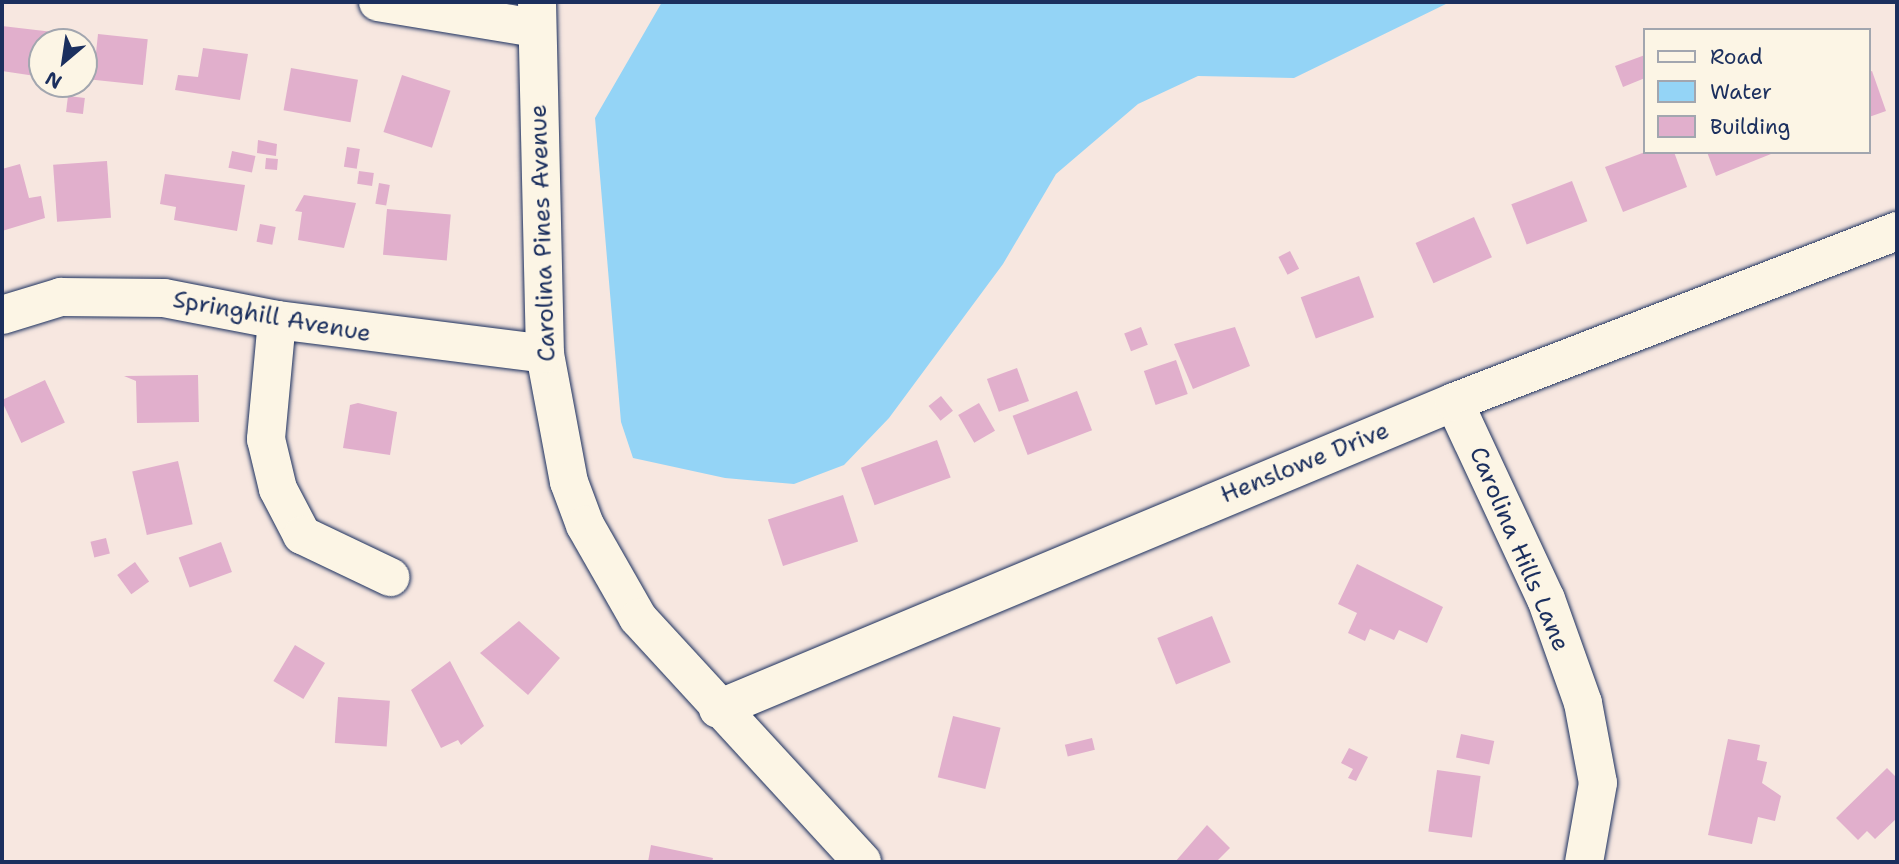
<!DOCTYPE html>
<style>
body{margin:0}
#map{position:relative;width:1899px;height:864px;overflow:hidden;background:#f7e7e0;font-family:"Shantell Sans",sans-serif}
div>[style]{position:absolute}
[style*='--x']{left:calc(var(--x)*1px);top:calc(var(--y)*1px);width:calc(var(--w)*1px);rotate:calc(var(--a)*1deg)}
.water>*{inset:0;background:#94d4f6}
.building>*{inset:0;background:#e1afcc;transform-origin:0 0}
.roads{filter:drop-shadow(0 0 2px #1b2f5e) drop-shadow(0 0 2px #1b2f5e)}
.minor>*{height:38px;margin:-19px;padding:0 19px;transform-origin:19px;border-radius:19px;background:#fcf5e5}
span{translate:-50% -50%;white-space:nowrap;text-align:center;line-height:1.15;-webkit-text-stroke:5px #fcf5e5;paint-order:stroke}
.street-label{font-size:24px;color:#1b2f5e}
.frame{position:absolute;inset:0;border:4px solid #1b2f5e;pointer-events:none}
.legend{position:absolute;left:1643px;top:28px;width:228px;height:126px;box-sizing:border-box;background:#fcf5e5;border:2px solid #a2a6af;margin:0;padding:9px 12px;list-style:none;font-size:21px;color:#1b2f5e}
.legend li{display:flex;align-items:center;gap:14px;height:35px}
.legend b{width:35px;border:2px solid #a2a6af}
.north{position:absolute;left:28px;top:28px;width:70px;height:70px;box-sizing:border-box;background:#fcf5e5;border:2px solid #a2a6af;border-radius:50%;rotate:209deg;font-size:19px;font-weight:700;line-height:28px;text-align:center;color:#1b2f5e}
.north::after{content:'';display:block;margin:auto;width:24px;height:32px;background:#1b2f5e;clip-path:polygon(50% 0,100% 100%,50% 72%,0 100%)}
</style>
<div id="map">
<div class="water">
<div style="clip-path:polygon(662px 2px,1450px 2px,1294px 78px,1198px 76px,1138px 104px,1056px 174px,1003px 264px,889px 418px,844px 465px,794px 484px,725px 478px,633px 458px,621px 422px,595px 118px)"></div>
</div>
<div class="building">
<div style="clip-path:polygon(2px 26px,53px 32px,51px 42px,42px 42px,42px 77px,2px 71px)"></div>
<div style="left:98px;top:34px;width:50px;height:46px;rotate:6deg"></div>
<div style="clip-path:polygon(203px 48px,248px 54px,240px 100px,175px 90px,178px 75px,198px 77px)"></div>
<div style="clip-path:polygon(1645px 55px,1645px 78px,1623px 87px,1615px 66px)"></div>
<div style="left:291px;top:68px;width:68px;height:43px;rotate:10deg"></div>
<div style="clip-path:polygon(1872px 71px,1886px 111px,1869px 117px,1869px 72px)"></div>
<div style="left:402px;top:75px;width:51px;height:60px;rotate:18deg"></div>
<div style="left:68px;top:96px;width:17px;height:16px;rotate:7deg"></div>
<div style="clip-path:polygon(258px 140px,277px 144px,276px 156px,257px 153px)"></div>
<div style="left:347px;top:147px;width:13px;height:20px;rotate:9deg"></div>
<div style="left:232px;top:151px;width:24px;height:17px;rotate:12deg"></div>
<div style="clip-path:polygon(1645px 152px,1674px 152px,1687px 187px,1623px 212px,1605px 167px)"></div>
<div style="clip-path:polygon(1707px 152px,1776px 152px,1716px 176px)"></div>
<div style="left:266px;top:158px;width:12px;height:11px;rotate:5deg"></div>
<div style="left:107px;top:161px;width:57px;height:54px;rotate:86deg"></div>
<div style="clip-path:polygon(20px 164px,29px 198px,41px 196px,45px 218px,2px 231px,2px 169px)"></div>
<div style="left:359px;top:171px;width:15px;height:13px;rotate:8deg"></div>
<div style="clip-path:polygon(165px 174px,245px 185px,237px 231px,174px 220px,176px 207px,160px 204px)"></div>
<div style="left:1572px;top:181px;width:43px;height:65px;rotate:69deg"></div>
<div style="left:379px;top:183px;width:11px;height:21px;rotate:10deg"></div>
<div style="clip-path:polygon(304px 195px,356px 203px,344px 248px,298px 240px,302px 212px,295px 211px)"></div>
<div style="left:387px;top:209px;width:64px;height:46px;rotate:5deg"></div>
<div style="left:1474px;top:217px;width:44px;height:64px;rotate:66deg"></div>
<div style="left:260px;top:224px;width:16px;height:18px;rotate:11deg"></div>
<div style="left:1290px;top:251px;width:20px;height:13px;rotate:63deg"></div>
<div style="left:1359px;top:276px;width:44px;height:62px;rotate:70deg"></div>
<div style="left:1141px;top:327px;width:19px;height:18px;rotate:69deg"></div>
<div style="clip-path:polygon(1235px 327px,1250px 366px,1193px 389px,1174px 344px)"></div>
<div style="left:1176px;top:360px;width:36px;height:34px;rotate:71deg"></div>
<div style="left:1017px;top:368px;width:35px;height:32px;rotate:70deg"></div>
<div style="clip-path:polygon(198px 375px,199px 422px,137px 423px,136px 381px,124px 376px)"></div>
<div style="left:45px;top:380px;width:47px;height:48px;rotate:65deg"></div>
<div style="left:1077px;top:391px;width:42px;height:69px;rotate:69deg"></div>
<div style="left:941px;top:396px;width:19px;height:16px;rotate:51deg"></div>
<div style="clip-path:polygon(358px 403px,397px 412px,390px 455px,343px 448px,350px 405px)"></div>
<div style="left:979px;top:403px;width:32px;height:24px;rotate:60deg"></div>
<div style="left:937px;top:440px;width:40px;height:81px;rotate:70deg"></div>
<div style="left:178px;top:461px;width:65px;height:47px;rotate:77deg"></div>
<div style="left:843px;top:495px;width:49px;height:79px;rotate:72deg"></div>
<div style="left:106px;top:538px;width:16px;height:16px;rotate:76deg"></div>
<div style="left:221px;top:542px;width:32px;height:45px;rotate:70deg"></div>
<div style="left:135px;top:562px;width:24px;height:22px;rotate:54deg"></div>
<div style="clip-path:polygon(1357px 564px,1443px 607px,1427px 643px,1399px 630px,1394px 640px,1370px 629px,1365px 641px,1348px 633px,1357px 613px,1338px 604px)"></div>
<div style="left:1212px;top:616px;width:50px;height:59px;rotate:68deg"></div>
<div style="clip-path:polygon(519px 621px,560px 658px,528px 695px,480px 653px)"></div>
<div style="left:295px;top:645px;width:35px;height:42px;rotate:31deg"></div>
<div style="clip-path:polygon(450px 661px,484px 726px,461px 745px,458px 740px,441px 748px,411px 690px)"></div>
<div style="left:338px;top:697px;width:52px;height:46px;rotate:4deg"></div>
<div style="left:953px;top:716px;width:49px;height:63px;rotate:14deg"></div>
<div style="left:1461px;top:734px;width:34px;height:24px;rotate:12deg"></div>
<div style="left:1092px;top:738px;width:12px;height:28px;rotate:76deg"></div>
<div style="clip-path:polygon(1728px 739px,1760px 745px,1757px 760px,1767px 762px,1762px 783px,1781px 796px,1775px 821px,1758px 817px,1752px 844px,1708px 835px)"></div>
<div style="clip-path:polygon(1349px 748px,1368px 757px,1356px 781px,1348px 778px,1353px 769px,1341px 763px)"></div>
<div style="clip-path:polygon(1887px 768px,1897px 778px,1897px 818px,1875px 839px,1867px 831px,1858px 840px,1836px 818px)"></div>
<div style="left:1437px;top:770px;width:44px;height:62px;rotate:8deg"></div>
<div style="clip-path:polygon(1207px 825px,1230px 848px,1216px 862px,1175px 862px)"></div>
<div style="clip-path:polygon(651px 845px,713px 858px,712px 862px,648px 862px)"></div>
</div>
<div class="roads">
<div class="minor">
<div style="--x:378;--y:2;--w:159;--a:9.4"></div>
<div style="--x:537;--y:2;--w:352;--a:88.7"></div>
<div style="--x:545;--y:354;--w:130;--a:79.4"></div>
<div style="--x:569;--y:482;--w:46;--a:69.6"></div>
<div style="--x:585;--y:525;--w:107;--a:60.3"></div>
<div style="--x:638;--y:618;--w:331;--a:47.4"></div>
<div style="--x:2;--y:315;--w:62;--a:-17"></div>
<div style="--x:61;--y:297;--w:103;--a:0.6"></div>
<div style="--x:164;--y:298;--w:115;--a:11"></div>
<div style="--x:277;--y:320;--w:270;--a:7.2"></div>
<div style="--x:277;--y:320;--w:120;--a:95.3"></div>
<div style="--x:266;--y:439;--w:51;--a:76.5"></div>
<div style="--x:278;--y:489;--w:52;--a:62.4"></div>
<div style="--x:302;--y:535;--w:98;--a:25.5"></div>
<div style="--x:1454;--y:402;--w:217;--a:65"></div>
<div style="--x:1546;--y:599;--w:110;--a:70.4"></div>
<div style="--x:1583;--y:703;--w:81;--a:79.4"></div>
<div style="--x:1598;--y:783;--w:80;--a:100"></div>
<div style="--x:718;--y:709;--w:797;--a:-22.64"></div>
<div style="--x:1454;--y:402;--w:475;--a:-21.1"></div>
</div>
</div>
<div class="street-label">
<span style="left:543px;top:233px;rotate:-92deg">Carolina Pines Avenue</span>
<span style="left:272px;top:317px;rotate:10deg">Springhill Avenue</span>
<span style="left:1305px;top:463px;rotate:-22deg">Henslowe Drive</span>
<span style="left:1519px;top:549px;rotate:67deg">Carolina Hills Lane</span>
</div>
<div class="frame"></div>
<ul class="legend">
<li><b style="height:9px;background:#fcf5e5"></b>Road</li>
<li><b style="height:19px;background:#94d4f6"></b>Water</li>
<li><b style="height:19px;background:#e1afcc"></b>Building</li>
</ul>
<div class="north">N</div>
</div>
